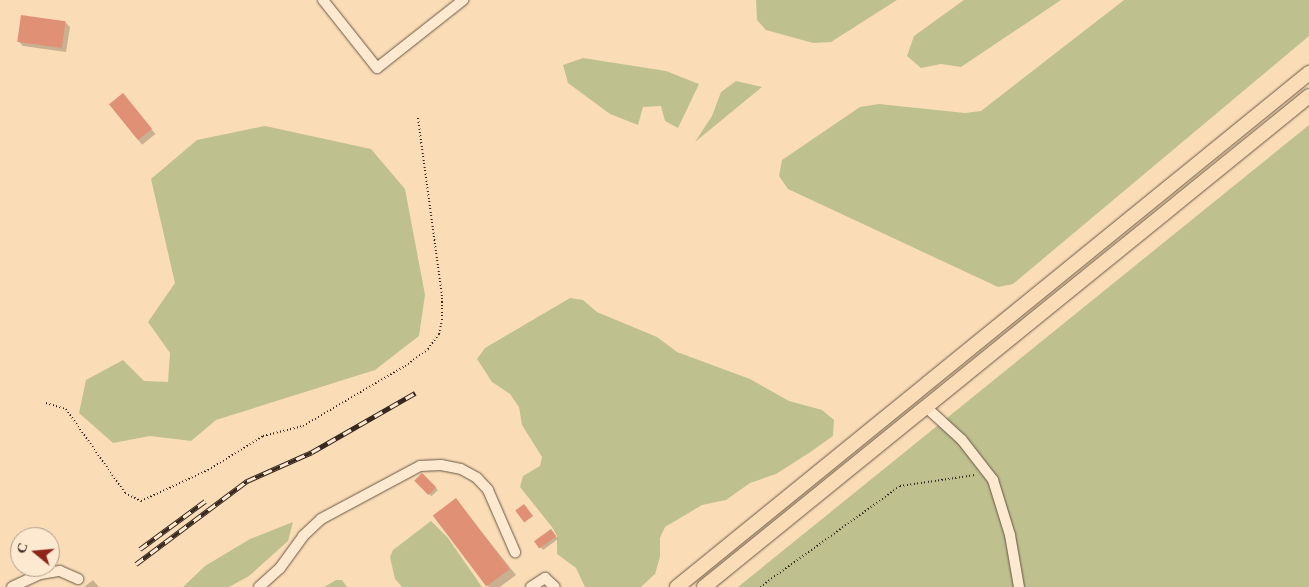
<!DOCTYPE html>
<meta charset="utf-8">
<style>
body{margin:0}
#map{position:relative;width:1309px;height:587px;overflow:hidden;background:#faddb6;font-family:"EB Garamond",serif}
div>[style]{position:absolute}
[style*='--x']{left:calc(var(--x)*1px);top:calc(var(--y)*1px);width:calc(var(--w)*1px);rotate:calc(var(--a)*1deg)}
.green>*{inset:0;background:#bec18e}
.shadow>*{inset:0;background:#0003;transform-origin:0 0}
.building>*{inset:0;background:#e09074;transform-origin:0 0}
.path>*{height:2px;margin-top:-1px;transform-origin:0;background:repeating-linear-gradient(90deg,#382920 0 1px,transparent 0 3.5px)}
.roads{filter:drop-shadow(0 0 1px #685646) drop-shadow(0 0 1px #685646)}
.minor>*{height:10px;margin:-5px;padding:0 5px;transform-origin:5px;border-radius:5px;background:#fce9d0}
.highway>*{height:14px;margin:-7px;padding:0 7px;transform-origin:7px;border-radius:7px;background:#faddb6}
.rail>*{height:5px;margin-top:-2.5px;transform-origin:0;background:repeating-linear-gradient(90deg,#fce9d0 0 9px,#382920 0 18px);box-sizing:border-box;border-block:1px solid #382920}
span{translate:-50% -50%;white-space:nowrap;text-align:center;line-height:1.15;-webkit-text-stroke:4px #fce9d0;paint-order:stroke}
.north{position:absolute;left:10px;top:527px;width:50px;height:50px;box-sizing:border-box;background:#fce9d0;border:1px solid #ae9c8a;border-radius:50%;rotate:287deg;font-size:14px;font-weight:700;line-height:20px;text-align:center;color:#382920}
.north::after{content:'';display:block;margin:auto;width:18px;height:22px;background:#8f2418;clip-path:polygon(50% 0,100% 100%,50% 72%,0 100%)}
</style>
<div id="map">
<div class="green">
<div style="clip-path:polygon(756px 0,897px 0,831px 42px,813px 43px,766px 30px,757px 20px)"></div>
<div style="clip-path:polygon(964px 0,1061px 0,961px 67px,941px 64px,921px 68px,907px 56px,914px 36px)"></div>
<div style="clip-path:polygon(1124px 0,1309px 0,1309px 36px,1013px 284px,998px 287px,788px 189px,779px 176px,782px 160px,860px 107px,879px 104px,965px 113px,981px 111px)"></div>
<div style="clip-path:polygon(583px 58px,666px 71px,699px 84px,678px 128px,665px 121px,661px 106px,643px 107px,638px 125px,610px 114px,568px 83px,563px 65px)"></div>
<div style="clip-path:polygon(736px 81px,762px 87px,695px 142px,712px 116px,721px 92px)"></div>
<div style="clip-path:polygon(1309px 125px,1309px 587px,738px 587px)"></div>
<div style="clip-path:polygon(265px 126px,371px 149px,405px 189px,425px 295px,419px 336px,375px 370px,216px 420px,191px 441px,150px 436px,113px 443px,79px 413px,86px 380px,123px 360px,144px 381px,168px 382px,170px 353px,148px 322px,175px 283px,151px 179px,197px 140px)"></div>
<div style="clip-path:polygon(570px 298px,583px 300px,597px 312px,657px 337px,677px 352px,750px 379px,789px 401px,822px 410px,834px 420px,833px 436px,809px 453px,776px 474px,750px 483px,726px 500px,702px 505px,665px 527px,660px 538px,660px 557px,655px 574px,641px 587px,585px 587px,576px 568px,557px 554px,557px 536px,552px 527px,520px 487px,523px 476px,540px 466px,542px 457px,522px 425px,519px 407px,510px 394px,492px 382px,477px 359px,485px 348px)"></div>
<div style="clip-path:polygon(431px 521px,448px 538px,482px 587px,402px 587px,395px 579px,390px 557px,393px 550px)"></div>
<div style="clip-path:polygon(293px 522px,288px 541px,249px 576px,229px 587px,183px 587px,205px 566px,250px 539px)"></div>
<div style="clip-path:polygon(336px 580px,342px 580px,347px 587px,324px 587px)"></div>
</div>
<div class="shadow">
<div style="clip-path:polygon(65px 22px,70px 27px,66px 52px,23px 46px,19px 42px)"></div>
<div style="left:127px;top:99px;width:45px;height:17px;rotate:51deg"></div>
<div style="left:423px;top:474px;width:22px;height:9px;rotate:47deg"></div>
<div style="clip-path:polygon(456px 500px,516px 575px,500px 587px,489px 587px,434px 517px)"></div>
<div style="clip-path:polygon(553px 533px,558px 539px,543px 550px,536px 541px)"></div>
<div style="clip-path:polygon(93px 580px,99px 587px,84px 587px)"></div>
</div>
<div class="building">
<div style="left:21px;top:15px;width:45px;height:27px;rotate:8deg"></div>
<div style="left:123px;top:93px;width:46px;height:18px;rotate:51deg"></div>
<div style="left:422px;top:473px;width:20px;height:11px;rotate:45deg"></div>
<div style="left:456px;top:498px;width:89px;height:29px;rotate:53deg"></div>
<div style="left:524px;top:504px;width:15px;height:11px;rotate:53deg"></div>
<div style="left:551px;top:529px;width:9px;height:21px;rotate:54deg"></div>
</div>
<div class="path">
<div style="--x:46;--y:403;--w:21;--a:17"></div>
<div style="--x:66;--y:409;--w:103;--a:54.9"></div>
<div style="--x:125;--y:493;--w:18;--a:27"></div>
<div style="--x:141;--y:501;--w:74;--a:-24.8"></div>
<div style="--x:208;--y:470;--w:65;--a:-31.7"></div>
<div style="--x:263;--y:436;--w:41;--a:-14"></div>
<div style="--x:303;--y:426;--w:118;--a:-30.5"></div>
<div style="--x:405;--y:366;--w:29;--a:-36"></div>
<div style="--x:428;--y:349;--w:19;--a:-54"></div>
<div style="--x:439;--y:334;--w:14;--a:-78"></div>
<div style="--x:442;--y:320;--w:24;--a:-90"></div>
<div style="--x:442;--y:296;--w:180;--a:-97.7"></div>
<div style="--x:760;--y:587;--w:173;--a:-35.8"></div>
<div style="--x:900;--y:486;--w:76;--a:-8.3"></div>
</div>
<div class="roads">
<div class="minor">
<div style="--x:323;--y:0;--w:87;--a:51.5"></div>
<div style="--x:377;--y:68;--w:110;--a:-38.3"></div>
<div style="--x:926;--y:407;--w:49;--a:42.5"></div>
<div style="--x:962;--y:440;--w:51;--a:52.2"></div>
<div style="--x:993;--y:480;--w:58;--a:72.8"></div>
<div style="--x:1010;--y:535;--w:53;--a:80.2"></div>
<div style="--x:12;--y:587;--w:31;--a:-25"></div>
<div style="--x:40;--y:574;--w:20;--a:-9"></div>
<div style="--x:60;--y:571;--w:20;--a:24"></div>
<div style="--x:259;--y:587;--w:28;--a:-42"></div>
<div style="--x:280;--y:568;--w:39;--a:-54"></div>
<div style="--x:303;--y:536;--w:25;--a:-43"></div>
<div style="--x:321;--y:519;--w:112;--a:-28.2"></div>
<div style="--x:420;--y:466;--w:21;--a:-3"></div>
<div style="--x:441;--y:465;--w:20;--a:11"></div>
<div style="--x:461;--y:469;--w:18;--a:29"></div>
<div style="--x:477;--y:478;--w:16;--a:47"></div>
<div style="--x:488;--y:490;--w:68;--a:66.5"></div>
<div style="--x:531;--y:587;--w:17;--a:-33"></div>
<div style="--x:545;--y:578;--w:13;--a:42"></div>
</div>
<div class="highway">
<div style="--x:677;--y:587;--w:815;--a:-39.12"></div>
<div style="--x:704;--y:587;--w:779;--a:-39.06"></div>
</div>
</div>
<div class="rail">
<div style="--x:140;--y:549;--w:81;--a:-36.4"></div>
<div style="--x:136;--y:564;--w:139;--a:-36.8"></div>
<div style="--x:247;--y:481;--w:71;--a:-24"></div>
<div style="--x:312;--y:452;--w:119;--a:-29.8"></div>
</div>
<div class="north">С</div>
</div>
